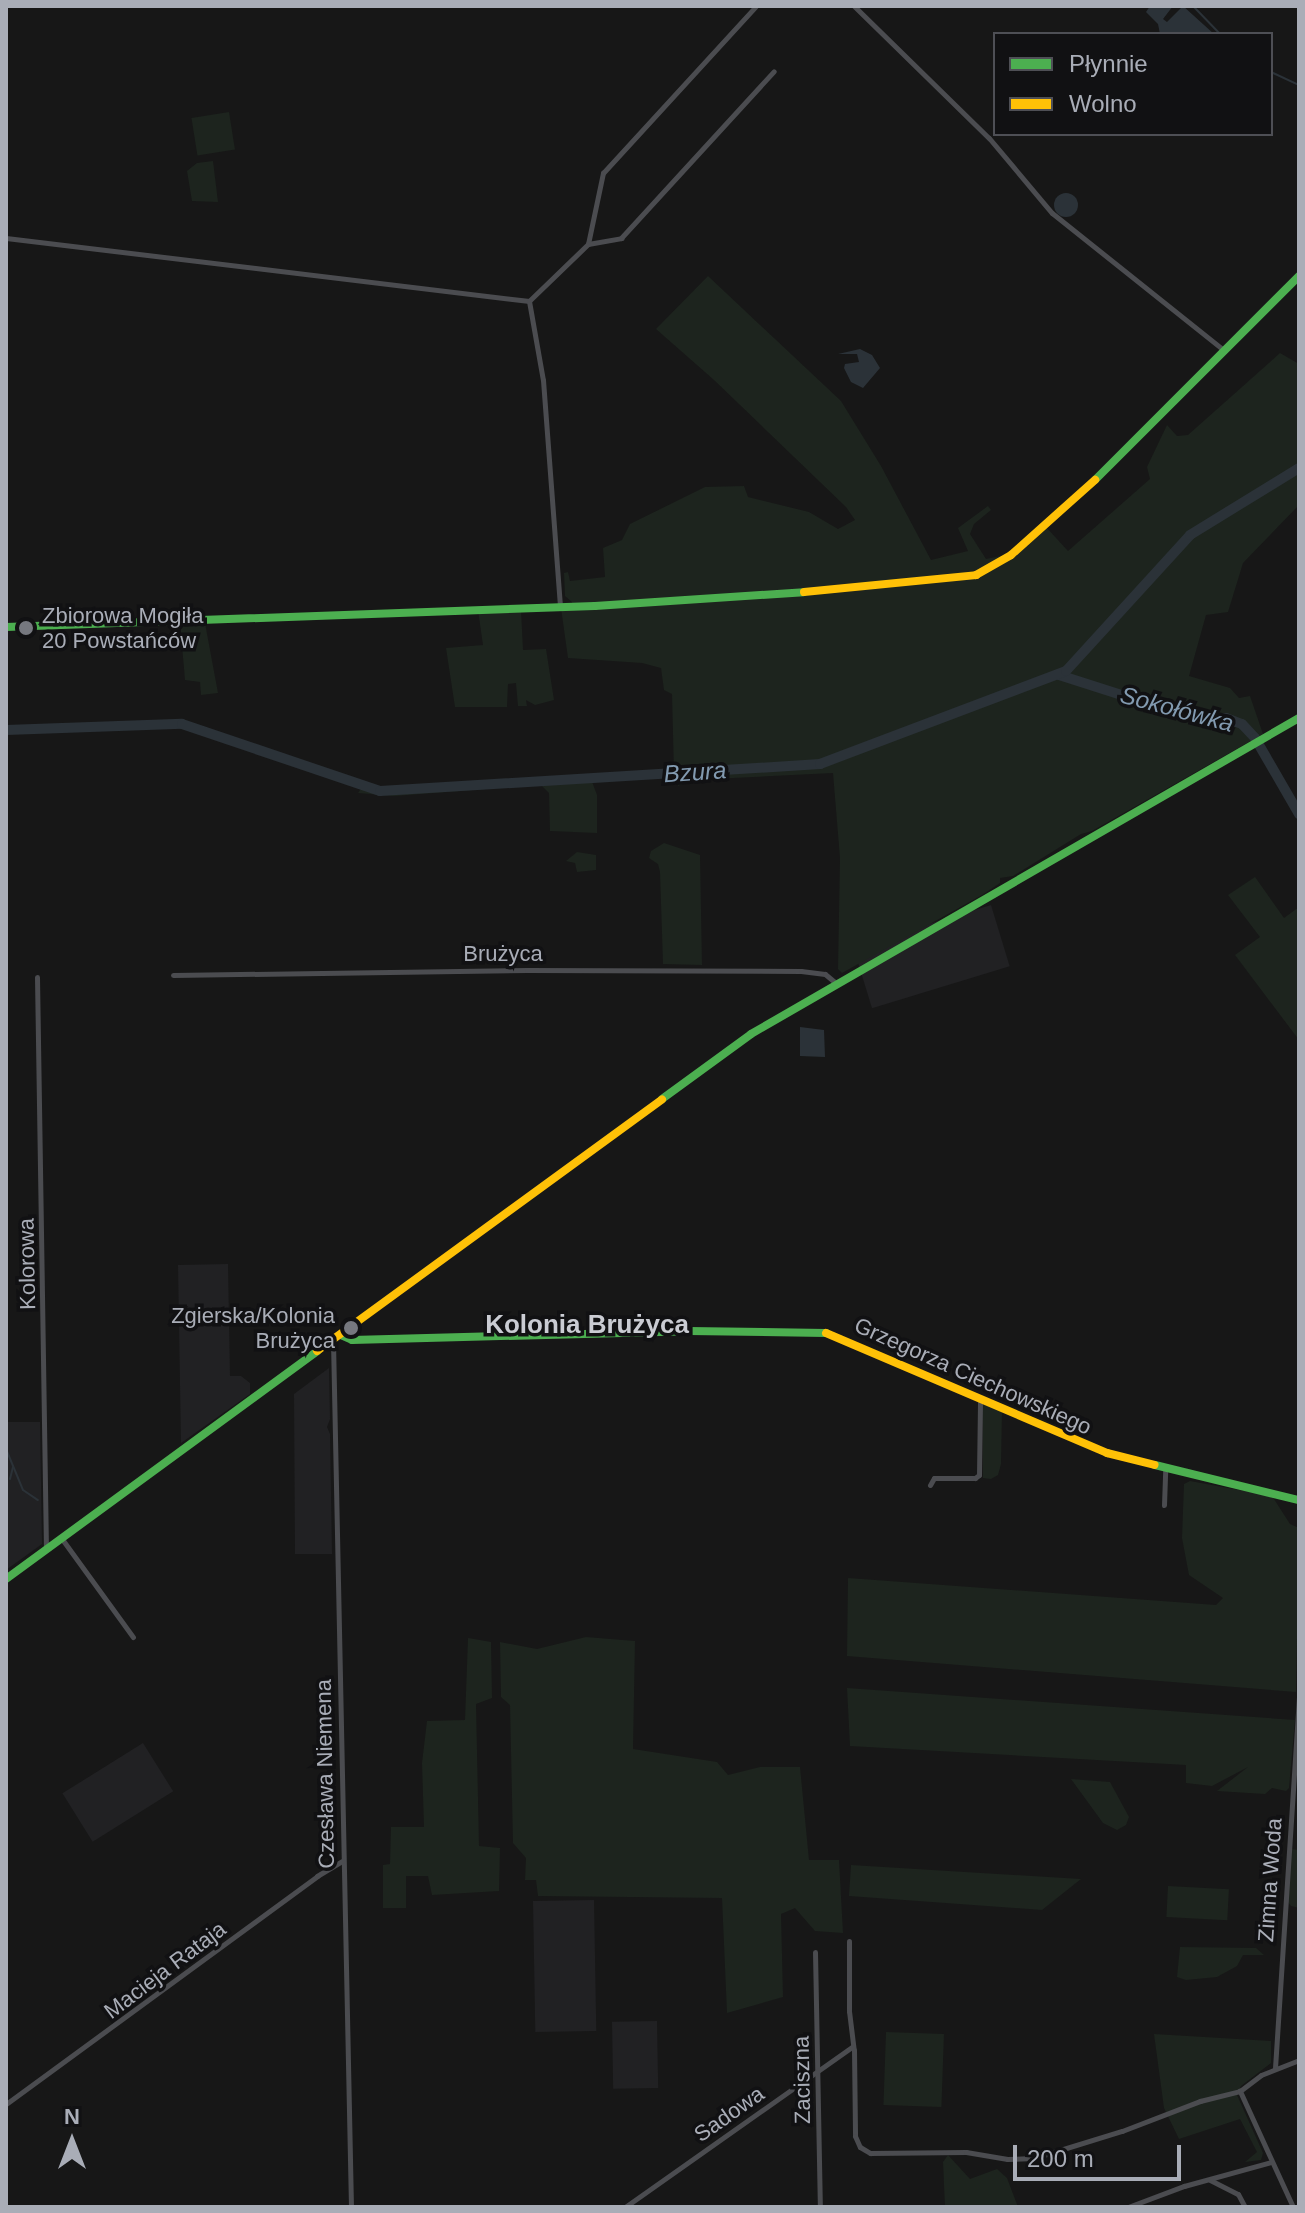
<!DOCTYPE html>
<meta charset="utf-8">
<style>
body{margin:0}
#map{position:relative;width:1305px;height:2213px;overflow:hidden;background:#171717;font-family:Helvetica,sans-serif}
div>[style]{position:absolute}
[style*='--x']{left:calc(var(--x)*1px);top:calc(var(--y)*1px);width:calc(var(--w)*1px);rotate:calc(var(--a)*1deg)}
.built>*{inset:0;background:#212123;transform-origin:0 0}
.green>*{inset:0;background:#1d241e;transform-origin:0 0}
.water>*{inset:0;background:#2b3238}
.round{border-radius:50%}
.stream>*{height:2px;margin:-1px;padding:0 1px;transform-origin:1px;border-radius:1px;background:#2b3238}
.river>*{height:10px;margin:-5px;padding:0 5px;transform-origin:5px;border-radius:5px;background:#2b3238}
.street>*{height:5px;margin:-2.5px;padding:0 2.5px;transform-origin:2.5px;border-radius:2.5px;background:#4b4c50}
.fast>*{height:8px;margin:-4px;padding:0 4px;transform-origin:4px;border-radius:4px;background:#4caf50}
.slow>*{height:8px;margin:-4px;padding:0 4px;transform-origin:4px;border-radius:4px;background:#ffc107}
.dots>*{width:22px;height:22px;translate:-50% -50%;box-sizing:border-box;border:4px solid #111113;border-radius:50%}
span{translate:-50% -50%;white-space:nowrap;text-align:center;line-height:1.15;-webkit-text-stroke:7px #111113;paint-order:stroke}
.poi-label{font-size:22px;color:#a9adb7}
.left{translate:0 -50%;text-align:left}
.right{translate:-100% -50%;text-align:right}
.street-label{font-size:22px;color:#a9adb7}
.water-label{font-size:24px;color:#829ab0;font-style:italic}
.quarter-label{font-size:26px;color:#caccd3;font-weight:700}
.frame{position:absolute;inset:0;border:8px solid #a9adb7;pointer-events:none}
.legend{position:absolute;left:993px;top:32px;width:280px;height:104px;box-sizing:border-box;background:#111113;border:2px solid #4e4f55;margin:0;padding:10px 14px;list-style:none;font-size:24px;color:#a9adb7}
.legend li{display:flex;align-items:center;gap:16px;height:40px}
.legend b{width:40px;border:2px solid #4e4f55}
.north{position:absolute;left:32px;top:2101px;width:80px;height:80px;-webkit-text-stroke:6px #111113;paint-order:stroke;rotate:0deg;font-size:22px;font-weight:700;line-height:32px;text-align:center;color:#a9adb7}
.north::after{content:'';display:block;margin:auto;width:28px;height:36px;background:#a9adb7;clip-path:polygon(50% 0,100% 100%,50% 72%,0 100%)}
.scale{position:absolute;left:1013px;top:2145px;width:168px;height:36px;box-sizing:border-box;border:4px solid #a9adb7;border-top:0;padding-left:10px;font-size:24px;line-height:28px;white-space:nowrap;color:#a9adb7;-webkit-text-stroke:6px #111113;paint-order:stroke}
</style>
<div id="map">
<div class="built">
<div style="left:991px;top:905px;width:64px;height:144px;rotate:73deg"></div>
<div style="clip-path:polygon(228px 1264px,230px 1376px,241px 1376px,250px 1383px,250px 1394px,181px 1443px,178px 1265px)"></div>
<div style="clip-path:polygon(329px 1368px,330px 1419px,327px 1427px,330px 1434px,332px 1554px,295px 1554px,294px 1394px)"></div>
<div style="clip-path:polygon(6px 1422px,40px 1422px,42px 1544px,6px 1570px)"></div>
<div style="left:143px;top:1743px;width:57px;height:95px;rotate:58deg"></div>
<div style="left:594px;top:1900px;width:131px;height:61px;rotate:89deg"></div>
<div style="left:657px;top:2021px;width:67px;height:45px;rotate:89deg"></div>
</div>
<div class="green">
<div style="left:229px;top:112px;width:38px;height:38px;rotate:81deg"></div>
<div style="clip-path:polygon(213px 161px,218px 202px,192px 201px,187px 171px,197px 163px)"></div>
<div style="clip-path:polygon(708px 276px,841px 401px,881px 466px,931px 560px,968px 551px,958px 528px,988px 506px,991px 510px,974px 524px,970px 534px,986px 559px,1011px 554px,1046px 527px,1068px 551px,1150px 479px,1147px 467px,1167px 425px,1177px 436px,1188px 435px,1280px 353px,1299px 364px,1299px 505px,1243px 563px,1228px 612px,1206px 615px,1189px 676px,1230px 688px,1239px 698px,1250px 696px,1263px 734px,1092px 831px,1081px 834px,1013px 876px,1000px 878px,1000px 883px,982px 895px,842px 973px,838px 969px,840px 858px,833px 773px,692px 780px,678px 786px,678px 774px,674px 774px,672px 694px,664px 690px,661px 668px,642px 663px,568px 658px,561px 608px,572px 608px,572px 602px,565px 596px,564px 573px,568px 572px,570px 581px,605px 577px,603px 548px,622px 540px,630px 524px,705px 487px,744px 486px,748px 497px,809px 512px,838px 529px,855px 520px,846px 507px,714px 380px,656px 329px)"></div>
<div style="clip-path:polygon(478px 610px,521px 610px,523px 650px,546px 649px,554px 700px,535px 705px,526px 700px,527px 706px,518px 706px,516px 683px,508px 684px,507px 707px,455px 707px,446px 648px,483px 645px)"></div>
<div style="clip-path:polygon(180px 623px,205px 623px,218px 693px,201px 695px,200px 682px,185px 680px)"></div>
<div style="clip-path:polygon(591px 779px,597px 795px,597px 833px,550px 831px,549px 793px,541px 785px,394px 796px,358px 793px,362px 787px,391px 792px)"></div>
<div style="clip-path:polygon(664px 843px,700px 855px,702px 965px,663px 964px,660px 872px,658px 864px,649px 858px,651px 851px)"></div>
<div style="clip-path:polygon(577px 852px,596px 855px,596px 870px,577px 872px,575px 863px,566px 861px)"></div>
<div style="clip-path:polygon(1255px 877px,1284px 918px,1299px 907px,1299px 1040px,1235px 955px,1260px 937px,1228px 895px)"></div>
<div style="clip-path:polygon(983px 1403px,1002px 1410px,1001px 1464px,998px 1475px,991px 1479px,983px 1478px)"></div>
<div style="clip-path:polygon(1190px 1481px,1272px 1496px,1290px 1524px,1299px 1528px,1296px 1692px,847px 1656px,848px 1578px,1216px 1605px,1223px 1598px,1189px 1575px,1182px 1538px,1184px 1484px)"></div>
<div style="clip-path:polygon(586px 1637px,635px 1641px,633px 1749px,717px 1762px,728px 1775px,760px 1767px,800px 1767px,809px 1860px,839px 1860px,843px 1933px,815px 1931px,795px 1908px,781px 1914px,783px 1997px,727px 2013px,722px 1898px,538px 1896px,536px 1880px,525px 1880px,526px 1858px,513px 1843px,510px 1705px,501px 1697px,500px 1642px,537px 1649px)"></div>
<div style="clip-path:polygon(468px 1638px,491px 1642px,492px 1698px,476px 1704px,479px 1846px,500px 1848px,499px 1891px,432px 1895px,428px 1876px,406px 1876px,406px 1908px,383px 1908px,383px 1865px,390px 1864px,391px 1827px,424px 1827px,422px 1763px,427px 1721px,465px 1720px)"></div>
<div style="clip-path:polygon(847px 1688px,1295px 1720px,1289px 1788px,1286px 1791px,1272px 1788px,1265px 1794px,1217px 1791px,1248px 1767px,1212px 1786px,1186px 1783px,1186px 1765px,850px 1746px)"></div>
<div style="clip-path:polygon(1071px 1779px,1110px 1782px,1129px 1817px,1126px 1825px,1117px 1830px,1103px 1823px)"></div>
<div style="clip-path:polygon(1290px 1849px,1299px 1850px,1299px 1908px,1291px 1906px,1287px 1901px)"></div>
<div style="clip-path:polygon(851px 1865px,1081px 1879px,1042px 1910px,849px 1896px)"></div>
<div style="left:1168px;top:1886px;width:61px;height:31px;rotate:3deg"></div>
<div style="clip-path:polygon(1180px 1947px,1256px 1948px,1264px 1955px,1243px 1955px,1237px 1966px,1217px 1977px,1186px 1980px,1177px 1977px)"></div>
<div style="left:886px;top:2032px;width:58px;height:73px;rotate:2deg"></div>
<div style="clip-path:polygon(1154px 2034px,1271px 2041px,1271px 2063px,1241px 2086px,1237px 2095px,1263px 2153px,1261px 2160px,1245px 2162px,1257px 2152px,1240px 2119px,1179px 2139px,1164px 2108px)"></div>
<div style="clip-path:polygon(948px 2155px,970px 2179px,997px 2169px,1007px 2178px,1018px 2207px,945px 2207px,943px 2162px)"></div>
</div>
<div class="water">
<div style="clip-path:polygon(1150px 6px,1173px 6px,1163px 19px,1167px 22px,1183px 6px,1214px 34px,1160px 34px,1158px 24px,1146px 12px)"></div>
<div class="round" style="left:1054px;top:193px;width:24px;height:24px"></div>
<div style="clip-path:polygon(860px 349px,872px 355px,880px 368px,863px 388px,851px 382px,844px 368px,845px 364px,859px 362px,857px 354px,838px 354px)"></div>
<div style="clip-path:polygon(800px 1027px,824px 1030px,825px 1057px,800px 1056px)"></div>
</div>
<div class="stream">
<div style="--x:1193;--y:6;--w:39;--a:46"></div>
<div style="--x:1271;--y:72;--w:31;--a:25"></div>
<div style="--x:6;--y:1449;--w:44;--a:67.5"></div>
<div style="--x:23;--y:1490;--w:18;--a:34"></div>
<div style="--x:10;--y:1479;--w:12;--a:-76"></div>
</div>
<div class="river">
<div style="--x:1059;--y:675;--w:142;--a:17.7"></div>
<div style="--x:1194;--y:718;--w:32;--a:0"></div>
<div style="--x:1226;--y:718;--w:17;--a:21"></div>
<div style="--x:1242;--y:724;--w:19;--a:47"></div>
<div style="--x:1255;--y:738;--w:88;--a:59.9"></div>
<div style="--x:6;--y:730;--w:176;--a:-2"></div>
<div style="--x:182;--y:724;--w:209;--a:18.7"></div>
<div style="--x:380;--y:791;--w:441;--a:-3.5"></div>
<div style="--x:820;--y:764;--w:263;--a:-20.7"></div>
<div style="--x:1066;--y:671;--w:184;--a:-47.6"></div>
<div style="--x:1190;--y:535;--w:128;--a:-31.6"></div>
</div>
<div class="street">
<div style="--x:854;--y:6;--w:189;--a:44.4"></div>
<div style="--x:989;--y:138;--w:98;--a:50"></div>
<div style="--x:1052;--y:213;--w:221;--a:38.6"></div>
<div style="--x:6;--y:238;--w:527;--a:6.87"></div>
<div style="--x:529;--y:301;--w:82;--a:-44"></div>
<div style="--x:588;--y:244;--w:73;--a:-78.1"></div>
<div style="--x:603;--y:173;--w:226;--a:-47.5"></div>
<div style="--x:588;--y:244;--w:34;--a:-10"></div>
<div style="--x:621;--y:238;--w:226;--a:-47.5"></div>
<div style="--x:529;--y:301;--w:80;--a:80"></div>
<div style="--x:543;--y:380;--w:227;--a:85.7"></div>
<div style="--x:173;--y:975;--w:354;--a:-0.8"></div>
<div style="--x:527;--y:970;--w:274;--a:0.2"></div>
<div style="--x:801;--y:971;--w:24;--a:7"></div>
<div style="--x:825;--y:974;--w:16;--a:40"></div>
<div style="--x:37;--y:977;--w:573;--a:89.1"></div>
<div style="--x:333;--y:1341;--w:866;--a:88.81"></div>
<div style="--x:930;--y:1485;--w:8;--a:-60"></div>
<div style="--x:934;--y:1478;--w:41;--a:0"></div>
<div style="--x:975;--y:1478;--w:5;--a:-37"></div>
<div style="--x:979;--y:1475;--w:76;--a:-89.2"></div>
<div style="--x:1164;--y:1505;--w:36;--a:-88"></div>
<div style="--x:62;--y:1539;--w:121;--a:54.1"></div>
<div style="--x:849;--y:1941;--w:70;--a:90"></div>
<div style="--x:849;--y:2011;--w:39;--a:83"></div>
<div style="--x:854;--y:2050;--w:86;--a:89.3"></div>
<div style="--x:855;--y:2136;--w:12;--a:66"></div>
<div style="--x:860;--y:2147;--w:12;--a:31"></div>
<div style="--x:870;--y:2153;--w:96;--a:-0.6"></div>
<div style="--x:966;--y:2152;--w:42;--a:9.7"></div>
<div style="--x:1007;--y:2159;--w:27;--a:-2"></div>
<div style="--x:1034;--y:2158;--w:92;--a:-17.1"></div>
<div style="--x:1122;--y:2131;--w:84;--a:-21"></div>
<div style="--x:1200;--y:2101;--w:41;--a:-14"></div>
<div style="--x:815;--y:1952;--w:255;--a:88.9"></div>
<div style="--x:1275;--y:2068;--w:375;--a:-86.3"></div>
<div style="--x:6;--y:2104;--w:386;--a:-36.2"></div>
<div style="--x:317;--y:1876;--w:29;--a:-31"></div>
<div style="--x:1210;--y:2180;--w:31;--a:27"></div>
<div style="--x:1238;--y:2194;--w:15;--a:62"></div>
<div style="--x:625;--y:2207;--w:278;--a:-35.2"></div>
<div style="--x:1128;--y:2207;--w:60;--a:-20.6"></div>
<div style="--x:1184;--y:2186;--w:90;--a:-15.4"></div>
<div style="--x:1293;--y:2207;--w:128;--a:-114.6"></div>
<div style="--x:1240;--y:2091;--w:26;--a:-37"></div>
<div style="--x:1261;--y:2075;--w:41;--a:-21.5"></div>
</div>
<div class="fast">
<div style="--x:1095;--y:480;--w:288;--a:-45"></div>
<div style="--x:6;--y:627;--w:589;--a:-2.04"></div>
<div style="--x:595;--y:606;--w:209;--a:-3.8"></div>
<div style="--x:662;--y:1099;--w:110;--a:-36.1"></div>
<div style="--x:751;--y:1034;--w:633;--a:-29.97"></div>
<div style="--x:341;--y:1335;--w:12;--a:24"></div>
<div style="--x:352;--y:1340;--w:337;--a:-1.5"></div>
<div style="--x:689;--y:1331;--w:137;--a:0.8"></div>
<div style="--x:1155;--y:1465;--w:148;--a:13.7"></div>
<div style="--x:6;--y:1579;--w:386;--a:-36.2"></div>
</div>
<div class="slow">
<div style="--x:804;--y:592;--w:173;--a:-5.6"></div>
<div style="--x:976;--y:575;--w:40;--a:-29.7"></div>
<div style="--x:1011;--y:555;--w:113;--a:-41.8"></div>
<div style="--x:826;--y:1333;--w:306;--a:23.1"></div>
<div style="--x:1107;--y:1453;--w:49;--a:14"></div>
<div style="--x:317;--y:1351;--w:427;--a:-36.1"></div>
</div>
<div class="dots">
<div style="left:26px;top:628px;background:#76787f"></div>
<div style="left:351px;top:1328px;background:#76787f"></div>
</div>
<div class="poi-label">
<span class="left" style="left:42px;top:628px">Zbiorowa Mogiła<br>20 Powstańców</span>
<span class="right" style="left:335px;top:1328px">Zgierska/Kolonia<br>Brużyca</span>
</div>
<div class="street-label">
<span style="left:503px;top:954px">Brużyca</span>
<span style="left:27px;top:1264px;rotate:-91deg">Kolorowa</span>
<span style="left:973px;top:1376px;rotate:24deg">Grzegorza Ciechowskiego</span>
<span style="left:325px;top:1774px;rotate:-91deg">Czesława Niemena</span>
<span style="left:1270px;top:1880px;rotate:-86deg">Zimna Woda</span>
<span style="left:165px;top:1970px;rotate:-37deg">Macieja Rataja</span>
<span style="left:802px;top:2080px;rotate:-91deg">Zaciszna</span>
<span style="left:729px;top:2114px;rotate:-35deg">Sadowa</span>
</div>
<div class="water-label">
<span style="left:1177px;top:709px;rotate:15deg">Sokołówka</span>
<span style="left:695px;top:772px;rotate:-4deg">Bzura</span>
</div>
<div class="quarter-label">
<span style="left:587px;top:1325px">Kolonia Brużyca</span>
</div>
<div class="frame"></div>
<ul class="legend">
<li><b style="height:10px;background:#4caf50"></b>Płynnie</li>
<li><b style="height:10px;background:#ffc107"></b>Wolno</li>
</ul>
<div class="north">N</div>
<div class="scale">200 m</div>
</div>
